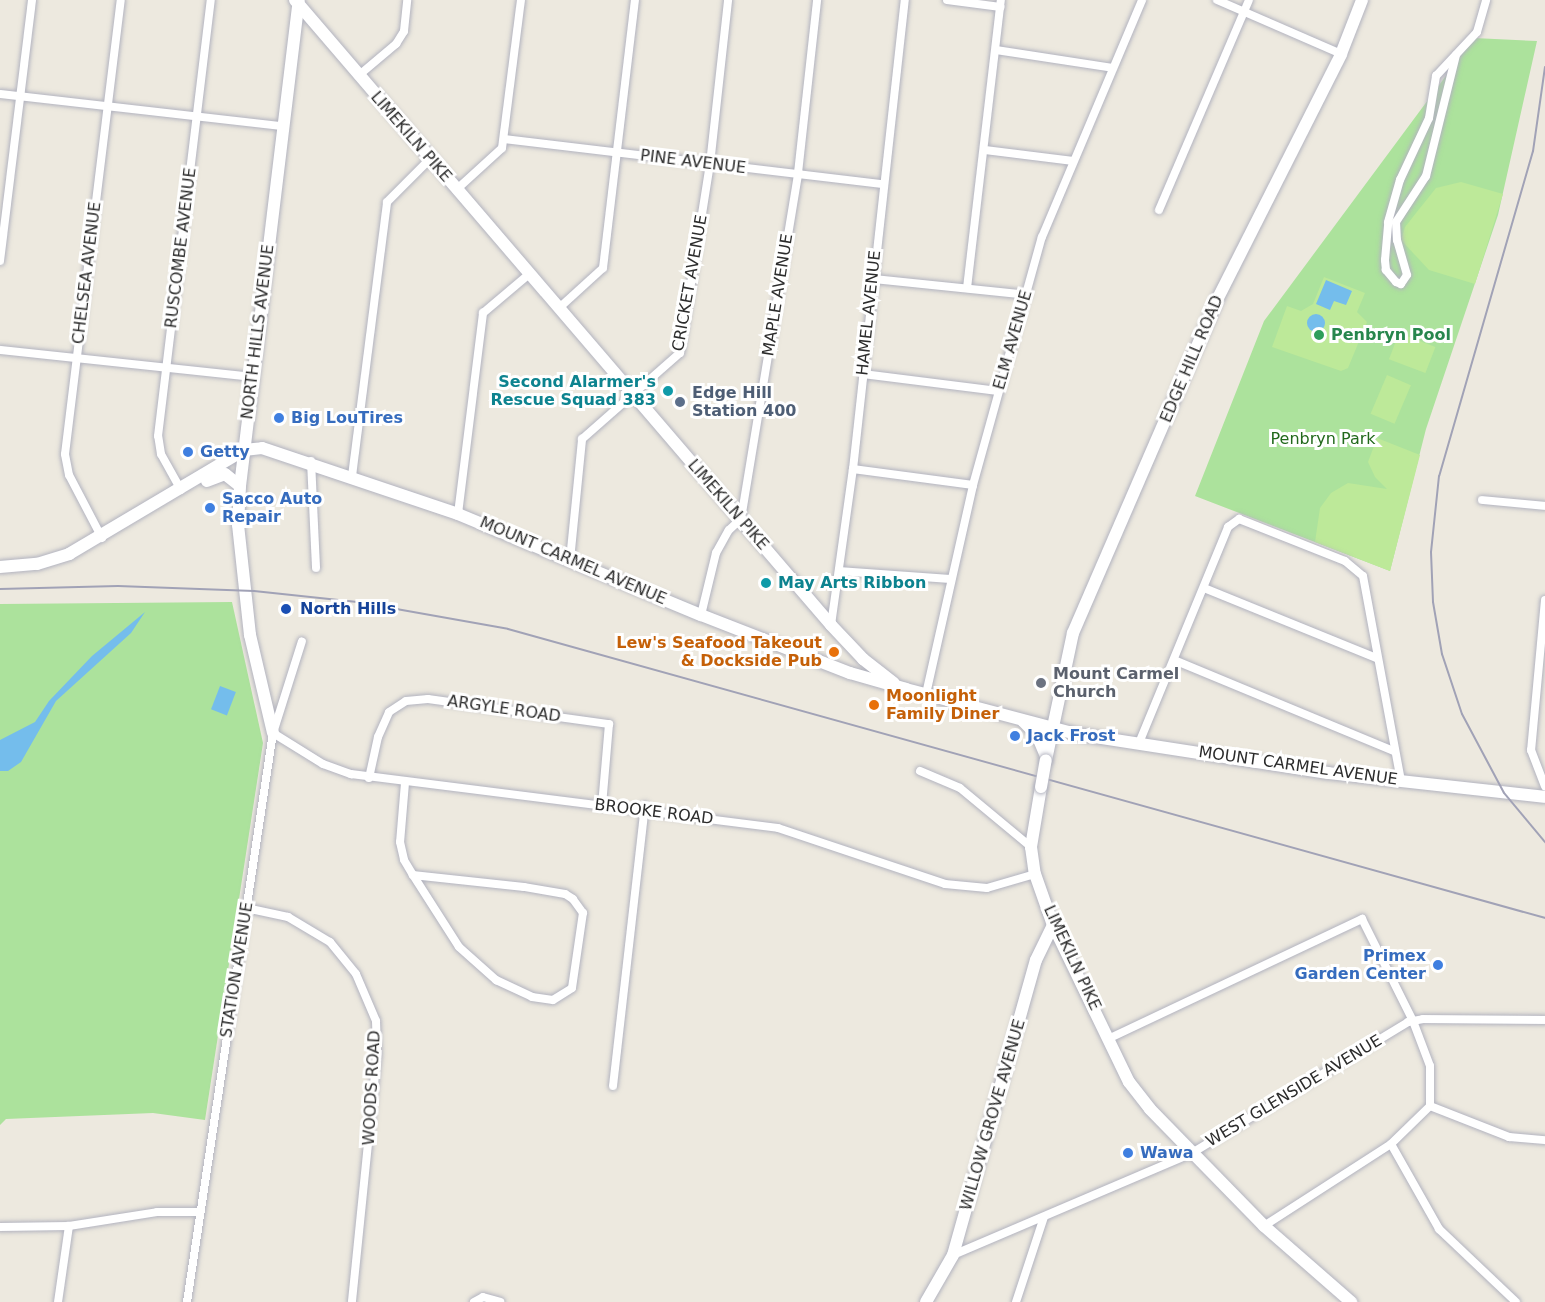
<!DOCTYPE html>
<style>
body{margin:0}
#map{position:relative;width:1545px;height:1302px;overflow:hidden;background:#ede9df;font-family:"DejaVu Sans",sans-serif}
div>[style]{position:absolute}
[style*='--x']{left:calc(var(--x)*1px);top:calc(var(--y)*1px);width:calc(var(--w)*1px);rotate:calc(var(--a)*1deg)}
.green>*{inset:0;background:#ace29c}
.pitch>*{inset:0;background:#bde999;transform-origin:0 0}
.water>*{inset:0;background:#74bdec;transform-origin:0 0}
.round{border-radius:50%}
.roads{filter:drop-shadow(0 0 2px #b2b3bf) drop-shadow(0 0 2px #b2b3bf)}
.street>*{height:8px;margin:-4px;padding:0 4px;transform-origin:4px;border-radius:4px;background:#fff}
.secondary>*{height:12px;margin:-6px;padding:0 6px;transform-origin:6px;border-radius:6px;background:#fff}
.rail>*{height:2px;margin:-1px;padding:0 1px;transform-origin:1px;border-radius:1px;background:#a1a2b6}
.bridges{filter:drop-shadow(0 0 2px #b2b3bf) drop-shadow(0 0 2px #b2b3bf)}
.secondary-bridge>*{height:12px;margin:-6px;padding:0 6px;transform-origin:6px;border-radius:6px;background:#fff}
.dots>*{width:16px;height:16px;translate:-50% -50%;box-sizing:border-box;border:3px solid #fff;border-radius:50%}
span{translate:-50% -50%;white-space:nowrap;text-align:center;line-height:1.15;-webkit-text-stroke:6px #fff;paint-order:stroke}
.street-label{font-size:16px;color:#2c2c2c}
.leisure-label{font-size:16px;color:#27864d;font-weight:700}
.left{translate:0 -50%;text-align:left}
.culture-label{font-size:16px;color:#0d838f;font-weight:700}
.right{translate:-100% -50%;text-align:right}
.service-label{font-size:16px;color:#4e5e75;font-weight:700}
.shop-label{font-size:16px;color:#366cbe;font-weight:700}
.park-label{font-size:16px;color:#22691c}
.transit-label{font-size:16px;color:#164399;font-weight:700}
.food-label{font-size:16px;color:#c56008;font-weight:700}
.worship-label{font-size:16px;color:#5b616d;font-weight:700}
</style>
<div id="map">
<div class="green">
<div style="clip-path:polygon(1474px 38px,1537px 41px,1498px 215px,1426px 429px,1390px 571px,1195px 496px,1264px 321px)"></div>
<div style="clip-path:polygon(232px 602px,263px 743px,205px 1120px,153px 1113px,6px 1119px,0 1125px,0 604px)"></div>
</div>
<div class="pitch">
<div style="clip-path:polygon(1461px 182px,1503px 194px,1475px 284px,1429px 270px,1401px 240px,1405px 227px,1436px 188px)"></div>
<div style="clip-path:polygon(1324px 277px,1365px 293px,1357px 312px,1367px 322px,1348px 368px,1341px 371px,1272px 347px,1287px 306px,1301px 311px,1313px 304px)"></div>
<div style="left:1399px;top:333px;width:39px;height:28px;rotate:21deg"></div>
<div style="left:1387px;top:375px;width:26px;height:42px;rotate:23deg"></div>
<div style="clip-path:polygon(1377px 438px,1420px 455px,1390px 571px,1315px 542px,1320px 508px,1331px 493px,1348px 483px,1387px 489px,1375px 477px,1368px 462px)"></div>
</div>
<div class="water">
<div style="clip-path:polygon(1326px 280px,1352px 291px,1346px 305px,1334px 301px,1330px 310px,1316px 304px)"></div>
<div class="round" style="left:1307px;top:314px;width:18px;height:18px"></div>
<div style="clip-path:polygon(145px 612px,131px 633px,56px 701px,21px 762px,8px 771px,0 771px,0 740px,35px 722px,49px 701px,92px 656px)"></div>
<div style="left:220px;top:686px;width:17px;height:25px;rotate:21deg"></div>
</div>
<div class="roads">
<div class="street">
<div style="--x:947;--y:0;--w:54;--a:7.4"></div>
<div style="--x:1217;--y:0;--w:135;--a:23.5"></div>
<div style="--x:996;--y:50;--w:118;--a:8.7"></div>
<div style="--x:1456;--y:55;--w:125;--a:103.9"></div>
<div style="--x:1426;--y:176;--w:55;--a:123.1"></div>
<div style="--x:1396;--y:222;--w:18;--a:87"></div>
<div style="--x:1397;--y:240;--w:36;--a:74"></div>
<div style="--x:1407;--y:275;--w:11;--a:124"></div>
<div style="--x:1401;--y:284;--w:5;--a:-158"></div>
<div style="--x:1396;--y:282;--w:16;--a:-130"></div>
<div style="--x:1386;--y:270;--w:10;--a:-96"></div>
<div style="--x:1385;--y:260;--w:38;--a:-85"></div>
<div style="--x:1388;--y:222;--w:44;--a:-74.1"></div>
<div style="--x:1400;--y:180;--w:68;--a:-64.9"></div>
<div style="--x:1429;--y:118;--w:43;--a:-80.5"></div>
<div style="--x:1436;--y:76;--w:60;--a:-47"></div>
<div style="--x:1477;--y:32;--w:33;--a:-74"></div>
<div style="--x:358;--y:76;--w:50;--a:-40.1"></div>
<div style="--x:396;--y:44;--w:15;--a:-58"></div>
<div style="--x:404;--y:31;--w:31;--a:-84"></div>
<div style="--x:0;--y:94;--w:284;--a:6.5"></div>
<div style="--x:504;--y:139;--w:381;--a:6.8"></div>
<div style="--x:985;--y:150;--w:89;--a:7.1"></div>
<div style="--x:456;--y:190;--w:62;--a:-42.4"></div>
<div style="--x:502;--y:148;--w:149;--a:-82.7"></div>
<div style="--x:1159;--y:210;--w:228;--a:-66.8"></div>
<div style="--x:0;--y:261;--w:263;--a:-83"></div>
<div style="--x:873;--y:279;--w:155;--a:5.9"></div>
<div style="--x:967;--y:288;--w:290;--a:-83.3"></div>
<div style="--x:559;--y:308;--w:59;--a:-42.3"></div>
<div style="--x:603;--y:268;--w:270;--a:-83.2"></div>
<div style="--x:0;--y:350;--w:253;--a:6.1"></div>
<div style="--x:863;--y:374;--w:136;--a:7.2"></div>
<div style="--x:311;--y:461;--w:107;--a:87.3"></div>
<div style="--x:853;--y:469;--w:121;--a:7.6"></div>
<div style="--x:352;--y:476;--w:276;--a:-82.7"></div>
<div style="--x:387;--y:202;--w:59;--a:-45"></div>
<div style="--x:181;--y:490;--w:41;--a:-119.1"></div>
<div style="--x:161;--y:454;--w:18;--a:-99"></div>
<div style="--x:158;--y:436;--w:439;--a:-83.1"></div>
<div style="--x:1482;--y:500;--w:63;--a:5.4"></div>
<div style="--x:458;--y:514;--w:203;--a:-82.9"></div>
<div style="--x:483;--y:313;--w:59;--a:-40.2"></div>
<div style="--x:102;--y:538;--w:71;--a:-117.6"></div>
<div style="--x:69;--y:475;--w:21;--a:-101"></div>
<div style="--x:65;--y:454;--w:457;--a:-83"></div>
<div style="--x:570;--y:560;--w:122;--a:-84.3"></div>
<div style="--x:582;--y:439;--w:130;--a:-41.3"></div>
<div style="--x:680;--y:353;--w:191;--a:-81"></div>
<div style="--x:710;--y:164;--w:165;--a:-83.7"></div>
<div style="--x:839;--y:571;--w:111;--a:4.1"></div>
<div style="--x:1204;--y:588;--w:186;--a:22.1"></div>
<div style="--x:1545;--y:600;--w:151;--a:95.3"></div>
<div style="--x:1531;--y:750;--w:39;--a:69"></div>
<div style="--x:701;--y:615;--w:64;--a:-76.4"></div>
<div style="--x:716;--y:553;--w:26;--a:-61"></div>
<div style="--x:729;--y:530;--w:16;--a:-43"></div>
<div style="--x:741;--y:519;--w:351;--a:-80.6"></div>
<div style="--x:798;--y:173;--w:174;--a:-83.7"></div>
<div style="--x:831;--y:625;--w:158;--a:-82"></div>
<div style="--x:853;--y:469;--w:472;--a:-83.7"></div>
<div style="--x:1174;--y:660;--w:238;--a:22.5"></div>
<div style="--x:926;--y:694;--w:214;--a:-77.3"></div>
<div style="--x:973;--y:485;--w:257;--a:-74.5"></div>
<div style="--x:1042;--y:237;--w:257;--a:-67.1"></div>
<div style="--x:273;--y:733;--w:59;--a:31.8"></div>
<div style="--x:323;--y:764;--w:30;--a:20"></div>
<div style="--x:351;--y:774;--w:430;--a:7.2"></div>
<div style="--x:778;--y:828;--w:176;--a:18.5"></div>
<div style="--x:945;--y:884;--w:42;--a:5.4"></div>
<div style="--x:987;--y:888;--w:50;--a:-16.3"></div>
<div style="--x:1139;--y:743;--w:234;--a:-67.6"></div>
<div style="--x:1228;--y:527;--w:14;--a:-36"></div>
<div style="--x:1239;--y:519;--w:114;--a:21.6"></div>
<div style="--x:1345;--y:561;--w:23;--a:40"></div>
<div style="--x:1363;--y:576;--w:208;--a:79.5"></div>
<div style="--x:920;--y:771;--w:43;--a:23"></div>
<div style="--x:960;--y:788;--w:92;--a:39.7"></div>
<div style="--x:369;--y:778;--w:42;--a:-77.6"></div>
<div style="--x:378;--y:737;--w:27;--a:-66"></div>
<div style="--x:389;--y:712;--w:20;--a:-33"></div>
<div style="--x:406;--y:701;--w:22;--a:-5"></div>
<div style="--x:428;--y:699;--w:183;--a:7.9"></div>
<div style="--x:609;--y:724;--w:82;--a:94.9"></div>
<div style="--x:405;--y:783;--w:59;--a:94.8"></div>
<div style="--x:400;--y:842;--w:18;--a:77"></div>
<div style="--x:404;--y:860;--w:17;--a:59"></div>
<div style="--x:413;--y:875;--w:85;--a:57.4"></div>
<div style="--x:459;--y:947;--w:50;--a:41.7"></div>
<div style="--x:496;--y:980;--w:40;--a:25"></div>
<div style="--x:532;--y:997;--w:21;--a:8"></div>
<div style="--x:553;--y:1000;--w:22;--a:-32"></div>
<div style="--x:572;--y:988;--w:76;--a:-81.7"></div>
<div style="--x:583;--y:913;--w:17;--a:-126"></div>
<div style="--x:573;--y:899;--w:9;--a:-148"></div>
<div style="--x:565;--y:894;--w:42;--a:-170.3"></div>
<div style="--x:524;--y:887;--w:112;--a:-173.8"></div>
<div style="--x:246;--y:908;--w:43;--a:12.1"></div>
<div style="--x:288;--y:917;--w:49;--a:30.8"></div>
<div style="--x:330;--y:942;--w:41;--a:50.9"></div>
<div style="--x:356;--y:974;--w:51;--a:66.9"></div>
<div style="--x:376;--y:1021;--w:34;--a:88"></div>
<div style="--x:377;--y:1055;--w:248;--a:95.8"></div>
<div style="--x:1110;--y:1038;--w:279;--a:-25.3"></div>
<div style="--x:1362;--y:919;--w:114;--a:63.4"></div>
<div style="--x:1413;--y:1021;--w:48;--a:69.3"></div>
<div style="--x:1430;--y:1066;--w:40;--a:90"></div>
<div style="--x:1430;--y:1106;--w:54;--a:135.7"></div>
<div style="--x:1391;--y:1144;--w:151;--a:147.2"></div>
<div style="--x:613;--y:1086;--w:282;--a:-83.5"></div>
<div style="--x:1430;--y:1106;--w:85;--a:21.4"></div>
<div style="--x:1509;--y:1137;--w:36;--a:5"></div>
<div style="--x:1391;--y:1144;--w:98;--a:60.5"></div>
<div style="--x:1439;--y:1229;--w:106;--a:43.5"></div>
<div style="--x:0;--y:1227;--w:69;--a:-0.8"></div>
<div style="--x:69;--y:1226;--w:89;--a:-9"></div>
<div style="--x:157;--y:1212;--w:43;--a:0"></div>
<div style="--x:953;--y:1255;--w:260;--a:-23.1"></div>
<div style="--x:1192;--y:1153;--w:253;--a:-31.2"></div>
<div style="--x:1408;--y:1022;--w:15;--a:-11"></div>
<div style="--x:1423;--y:1019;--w:122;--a:0.5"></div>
<div style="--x:58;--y:1302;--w:77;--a:-81.8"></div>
<div style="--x:187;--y:1302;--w:575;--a:-81.41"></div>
<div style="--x:273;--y:733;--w:96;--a:-72.5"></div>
<div style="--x:474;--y:1302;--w:10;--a:-29"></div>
<div style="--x:483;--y:1297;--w:18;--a:16"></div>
<div style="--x:1016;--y:1302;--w:89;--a:-71.8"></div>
</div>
<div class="secondary">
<div style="--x:295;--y:0;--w:823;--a:49.38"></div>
<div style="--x:831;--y:625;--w:47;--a:46.7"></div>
<div style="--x:863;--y:659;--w:39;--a:38"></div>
<div style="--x:207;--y:481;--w:19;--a:-21"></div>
<div style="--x:225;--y:474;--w:19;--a:39"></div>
<div style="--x:0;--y:567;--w:37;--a:-5"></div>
<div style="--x:37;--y:564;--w:34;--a:-17"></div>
<div style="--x:69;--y:554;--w:204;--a:-30.7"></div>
<div style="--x:244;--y:450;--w:18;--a:-6"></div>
<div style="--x:262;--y:448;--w:207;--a:18.6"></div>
<div style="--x:458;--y:514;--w:263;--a:22.6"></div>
<div style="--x:701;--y:615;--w:160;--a:21.3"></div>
<div style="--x:850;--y:673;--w:58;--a:15.9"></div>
<div style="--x:906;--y:689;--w:176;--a:14.8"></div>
<div style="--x:1076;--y:734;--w:255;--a:8.8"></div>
<div style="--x:1328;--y:773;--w:218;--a:6.3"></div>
<div style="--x:1023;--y:721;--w:20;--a:45"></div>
<div style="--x:1037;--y:735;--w:23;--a:67"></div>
<div style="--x:273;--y:733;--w:101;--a:-103.2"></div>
<div style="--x:250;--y:635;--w:111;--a:-96.2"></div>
<div style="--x:238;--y:525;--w:39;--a:-87"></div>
<div style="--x:240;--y:486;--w:489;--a:-83.1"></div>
<div style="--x:1046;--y:760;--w:130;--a:-78"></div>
<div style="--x:1073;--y:633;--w:363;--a:-66.6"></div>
<div style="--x:1217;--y:300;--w:275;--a:-63.2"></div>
<div style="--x:1341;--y:54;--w:58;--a:-68.7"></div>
<div style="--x:1041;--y:787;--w:61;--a:99.5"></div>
<div style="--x:1031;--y:847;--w:27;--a:82"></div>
<div style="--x:1035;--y:874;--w:54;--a:70.6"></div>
<div style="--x:1053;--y:925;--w:174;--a:64.2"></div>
<div style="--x:1129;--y:1082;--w:34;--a:52"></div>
<div style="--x:1150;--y:1109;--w:163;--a:45.7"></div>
<div style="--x:1264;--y:1226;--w:116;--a:41.1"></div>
<div style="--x:926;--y:1302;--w:54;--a:-60.1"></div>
<div style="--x:953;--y:1255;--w:306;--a:-74.3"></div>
<div style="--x:1036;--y:960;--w:39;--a:-64"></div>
</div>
</div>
<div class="rail">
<div style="--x:1545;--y:67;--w:85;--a:98.1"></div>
<div style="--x:1533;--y:151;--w:338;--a:106.1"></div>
<div style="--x:1439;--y:476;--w:76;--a:96"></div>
<div style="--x:1431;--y:552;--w:50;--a:87.7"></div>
<div style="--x:1433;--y:602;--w:53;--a:80.2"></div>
<div style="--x:1442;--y:654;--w:63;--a:71.6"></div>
<div style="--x:1462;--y:714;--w:89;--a:62"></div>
<div style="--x:1504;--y:793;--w:64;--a:50.1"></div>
<div style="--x:0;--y:589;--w:118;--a:-1.5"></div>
<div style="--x:118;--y:586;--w:136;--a:2.1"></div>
<div style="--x:254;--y:591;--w:104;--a:6.1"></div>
<div style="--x:357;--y:602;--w:153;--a:10.1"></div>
<div style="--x:508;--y:629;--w:1077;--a:15.57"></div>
</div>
<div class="bridges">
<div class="secondary-bridge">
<div style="--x:1041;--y:787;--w:27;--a:-80"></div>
</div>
</div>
<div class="dots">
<div style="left:1319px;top:335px;background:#2e9e5b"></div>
<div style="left:668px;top:391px;background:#0f9aa8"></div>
<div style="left:680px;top:402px;background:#5c6f8a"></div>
<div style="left:279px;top:418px;background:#3f7fe0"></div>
<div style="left:188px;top:452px;background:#3f7fe0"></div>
<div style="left:210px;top:508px;background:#3f7fe0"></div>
<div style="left:766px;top:583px;background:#0f9aa8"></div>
<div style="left:286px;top:609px;background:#1a4fb4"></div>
<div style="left:834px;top:652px;background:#e8710a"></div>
<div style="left:1041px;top:683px;background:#6b7280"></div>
<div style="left:874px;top:705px;background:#e8710a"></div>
<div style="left:1015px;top:736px;background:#3f7fe0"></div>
<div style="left:1438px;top:965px;background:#3f7fe0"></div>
<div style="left:1128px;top:1153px;background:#3f7fe0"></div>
</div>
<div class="street-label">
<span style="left:411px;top:137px;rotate:49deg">LIMEKILN PIKE</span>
<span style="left:693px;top:162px;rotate:7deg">PINE AVENUE</span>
<span style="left:181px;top:248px;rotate:-83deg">RUSCOMBE AVENUE</span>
<span style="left:87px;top:273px;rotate:-83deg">CHELSEA AVENUE</span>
<span style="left:690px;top:283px;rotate:-80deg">CRICKET AVENUE</span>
<span style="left:778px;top:295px;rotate:-81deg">MAPLE AVENUE</span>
<span style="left:869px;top:313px;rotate:-84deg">HAMEL AVENUE</span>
<span style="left:258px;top:332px;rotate:-83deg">NORTH HILLS AVENUE</span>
<span style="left:1013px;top:340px;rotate:-74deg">ELM AVENUE</span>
<span style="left:1192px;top:359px;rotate:-67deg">EDGE HILL ROAD</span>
<span style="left:728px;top:505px;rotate:49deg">LIMEKILN PIKE</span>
<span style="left:573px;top:561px;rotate:23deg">MOUNT CARMEL AVENUE</span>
<span style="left:504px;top:709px;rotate:8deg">ARGYLE ROAD</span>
<span style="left:1298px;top:766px;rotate:8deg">MOUNT CARMEL AVENUE</span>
<span style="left:654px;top:812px;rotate:7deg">BROOKE ROAD</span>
<span style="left:1072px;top:958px;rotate:65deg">LIMEKILN PIKE</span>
<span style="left:237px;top:970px;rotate:-81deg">STATION AVENUE</span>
<span style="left:372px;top:1088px;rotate:-87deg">WOODS ROAD</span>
<span style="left:1294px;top:1091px;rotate:-31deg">WEST GLENSIDE AVENUE</span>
<span style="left:993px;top:1115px;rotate:-74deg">WILLOW GROVE AVENUE</span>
</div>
<div class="leisure-label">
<span class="left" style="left:1331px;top:335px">Penbryn Pool</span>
</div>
<div class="culture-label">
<span class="right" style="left:656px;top:391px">Second Alarmer's<br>Rescue Squad 383</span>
<span class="left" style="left:778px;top:583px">May Arts Ribbon</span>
</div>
<div class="service-label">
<span class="left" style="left:692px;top:402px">Edge Hill<br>Station 400</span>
</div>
<div class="shop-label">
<span class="left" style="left:291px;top:418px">Big LouTires</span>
<span class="left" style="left:200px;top:452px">Getty</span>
<span class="left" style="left:222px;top:508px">Sacco Auto<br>Repair</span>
<span class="left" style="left:1027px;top:736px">Jack Frost</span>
<span class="right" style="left:1426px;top:965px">Primex<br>Garden Center</span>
<span class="left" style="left:1140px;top:1153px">Wawa</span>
</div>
<div class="park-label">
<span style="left:1323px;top:439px">Penbryn Park</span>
</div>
<div class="transit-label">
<span class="left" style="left:300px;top:609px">North Hills</span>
</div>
<div class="food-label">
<span class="right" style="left:822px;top:652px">Lew's Seafood Takeout<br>&amp; Dockside Pub</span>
<span class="left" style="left:886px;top:705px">Moonlight<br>Family Diner</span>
</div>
<div class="worship-label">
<span class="left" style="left:1053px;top:683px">Mount Carmel<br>Church</span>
</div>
</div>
